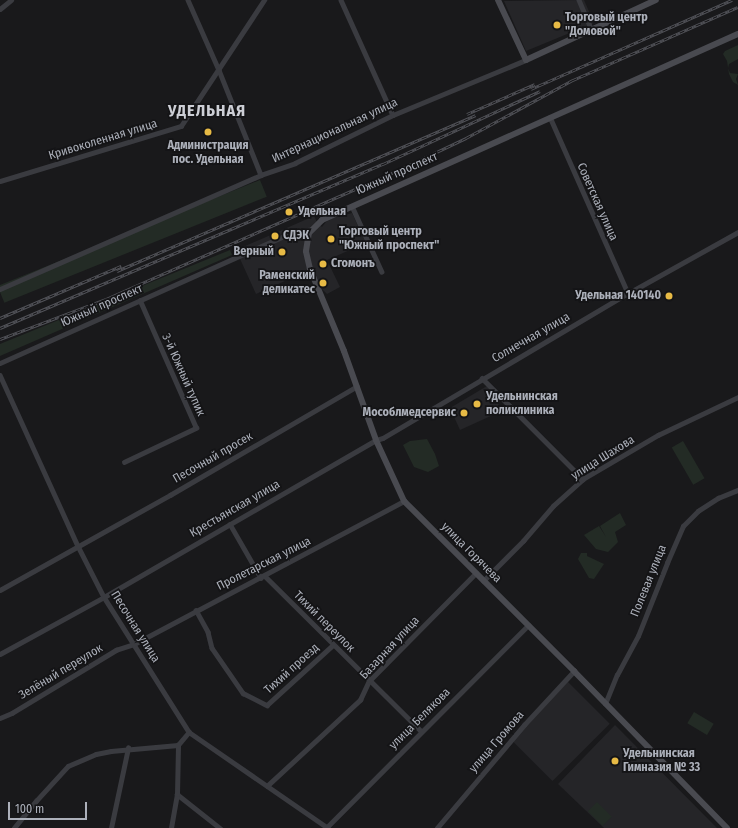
<!DOCTYPE html>
<meta charset="utf-8">
<style>
body{margin:0}
#map{position:relative;width:738px;height:828px;overflow:hidden;background:#19191b;font-family:"Fira Sans Condensed",sans-serif}
div>[style]{position:absolute}
.built>*{inset:0;background:#252528;transform-origin:0 0}
.green>*{inset:0;background:#232b25;transform-origin:0 0}
.minor>*{height:4.5px;margin:-2.25px;padding:0 2.25px;transform-origin:2.25px;border-radius:2.25px;background:#3a3b40}
.secondary>*{height:6px;margin:-3px;padding:0 3px;transform-origin:3px;border-radius:3px;background:#494a50}
.rail>*{height:3px;margin-top:-1.5px;transform-origin:0;background:repeating-linear-gradient(90deg,#141416 0 4.5px,#525359 0 9px);box-sizing:border-box;border-block:1px solid #525359}
.dots>*{width:11px;height:11px;translate:-50% -50%;box-sizing:border-box;border:2px solid #141416;border-radius:50%}
span{translate:-50% -50%;white-space:nowrap;text-align:center;line-height:1.15;-webkit-text-stroke:3.5px #141416;paint-order:stroke}
.poi-label{font-size:12px;color:#acb0ba;font-weight:700}
.left{translate:0 -50%;text-align:left}
.right{translate:-100% -50%;text-align:right}
.street-label{font-size:12px;color:#acb0ba}
.district-label{font-size:16px;color:#cdcfd6;font-weight:700;letter-spacing:1px}
.scale{position:absolute;left:8px;top:802px;width:79px;height:18px;box-sizing:border-box;border:2px solid #acb0ba;border-top:0;padding-left:5px;font-size:12px;line-height:14px;white-space:nowrap;color:#acb0ba;-webkit-text-stroke:3px #141416;paint-order:stroke}
</style>
<div id="map">
<div class="built">
<div style="clip-path:polygon(584px 0,594px 23px,526px 51px,504px 1px)"></div>
<div style="clip-path:polygon(352px 213px,366px 243px,327px 260px,340px 287px,327px 294px,305px 272px,256px 294px,236px 250px,314px 216px,317px 222px,322px 227px,326px 222px,333px 218px)"></div>
<div style="clip-path:polygon(487px 386px,501px 400px,493px 415px,460px 430px,450px 408px)"></div>
<div style="left:568px;top:682px;width:59px;height:81px;rotate:45deg"></div>
<div style="clip-path:polygon(615px 725px,717px 828px,604px 828px,558px 784px)"></div>
</div>
<div class="green">
<div style="clip-path:polygon(738px 45px,738px 59px,729px 64px,728px 68px,730px 73px,738px 74px,736px 79px,738px 85px,733px 82px,729px 74px,727px 61px,723px 54px,725px 51px)"></div>
<div style="left:260px;top:180px;width:18px;height:283px;rotate:68deg"></div>
<div style="clip-path:polygon(230px 250px,232px 255px,0 356px,0 344px)"></div>
<div style="clip-path:polygon(427px 439px,435px 454px,439px 466px,428px 472px,414px 467px,403px 445px,410px 441px)"></div>
<div style="left:683px;top:441px;width:43px;height:13px;rotate:60deg"></div>
<div style="clip-path:polygon(620px 513px,626px 525px,615px 532px,618px 542px,608px 552px,596px 549px,584px 535px,599px 526px,606px 537px,600px 526px)"></div>
<div style="clip-path:polygon(581px 553px,587px 553px,587px 556px,604px 564px,594px 579px,589px 578px,578px 559px)"></div>
<div style="left:694px;top:712px;width:23px;height:13px;rotate:31deg"></div>
<div style="left:597px;top:802px;width:21px;height:13px;rotate:45deg"></div>
</div>
<div class="minor">
<div style="left:188px;top:0;width:77px;rotate:66.1deg"></div>
<div style="left:219px;top:70px;width:113px;rotate:68.2deg"></div>
<div style="left:341px;top:0;width:126px;rotate:65.7deg"></div>
<div style="left:579px;top:0;width:33px;rotate:67deg"></div>
<div style="left:0;top:9px;width:14px;rotate:-39deg"></div>
<div style="left:550px;top:117px;width:193px;rotate:66.1deg"></div>
<div style="left:0;top:181px;width:189px;rotate:-16.9deg"></div>
<div style="left:181px;top:126px;width:151px;rotate:-56.6deg"></div>
<div style="left:352px;top:206px;width:72px;rotate:65.6deg"></div>
<div style="left:0;top:289px;width:285px;rotate:-23.6deg"></div>
<div style="left:261px;top:175px;width:36px;rotate:-19deg"></div>
<div style="left:295px;top:163px;width:109px;rotate:-26.1deg"></div>
<div style="left:393px;top:115px;width:144px;rotate:-22.5deg"></div>
<div style="left:0;top:363px;width:318px;rotate:-24.1deg"></div>
<div style="left:290px;top:233px;width:22px;rotate:-10deg"></div>
<div style="left:0;top:375px;width:188px;rotate:65.5deg"></div>
<div style="left:78px;top:546px;width:57px;rotate:63deg"></div>
<div style="left:104px;top:597px;width:160px;rotate:57.8deg"></div>
<div style="left:189px;top:732px;width:169px;rotate:34.6deg"></div>
<div style="left:482px;top:378px;width:143px;rotate:45deg"></div>
<div style="left:124px;top:462px;width:80px;rotate:-25.3deg"></div>
<div style="left:196px;top:428px;width:139px;rotate:-113.8deg"></div>
<div style="left:230px;top:524px;width:62px;rotate:60.1deg"></div>
<div style="left:265px;top:576px;width:220px;rotate:44.8deg"></div>
<div style="left:483px;top:581px;width:57px;rotate:-45deg"></div>
<div style="left:523px;top:541px;width:46px;rotate:-49.4deg"></div>
<div style="left:553px;top:506px;width:40px;rotate:-42deg"></div>
<div style="left:583px;top:479px;width:87px;rotate:-30.4deg"></div>
<div style="left:658px;top:435px;width:89px;rotate:-25.4deg"></div>
<div style="left:0;top:590px;width:195px;rotate:-29.2deg"></div>
<div style="left:170px;top:495px;width:216px;rotate:-30.2deg"></div>
<div style="left:196px;top:610px;width:25px;rotate:61deg"></div>
<div style="left:208px;top:632px;width:16px;rotate:76deg"></div>
<div style="left:212px;top:648px;width:55px;rotate:55.4deg"></div>
<div style="left:243px;top:693px;width:27px;rotate:27deg"></div>
<div style="left:267px;top:705px;width:89px;rotate:-42.3deg"></div>
<div style="left:0;top:654px;width:119px;rotate:-28.7deg"></div>
<div style="left:104px;top:597px;width:314px;rotate:-30deg"></div>
<div style="left:376px;top:440px;width:7px;rotate:-16deg"></div>
<div style="left:383px;top:438px;width:281px;rotate:-30.6deg"></div>
<div style="left:625px;top:295px;width:129px;rotate:-29.1deg"></div>
<div style="left:605px;top:704px;width:31px;rotate:-68deg"></div>
<div style="left:617px;top:675px;width:44px;rotate:-61.7deg"></div>
<div style="left:638px;top:636px;width:79px;rotate:-68.3deg"></div>
<div style="left:667px;top:563px;width:40px;rotate:-66.6deg"></div>
<div style="left:683px;top:526px;width:21px;rotate:-45deg"></div>
<div style="left:698px;top:511px;width:24px;rotate:-33deg"></div>
<div style="left:718px;top:498px;width:22px;rotate:-22deg"></div>
<div style="left:0;top:718px;width:13px;rotate:-23deg"></div>
<div style="left:12px;top:713px;width:122px;rotate:-31.2deg"></div>
<div style="left:116px;top:650px;width:19px;rotate:-18deg"></div>
<div style="left:134px;top:644px;width:306px;rotate:-27.9deg"></div>
<div style="left:267px;top:786px;width:127px;rotate:-42.8deg"></div>
<div style="left:360px;top:700px;width:21px;rotate:-65deg"></div>
<div style="left:369px;top:681px;width:152px;rotate:-45.3deg"></div>
<div style="left:177px;top:794px;width:55px;rotate:38.3deg"></div>
<div style="left:327px;top:827px;width:285px;rotate:-45.1deg"></div>
<div style="left:14px;top:828px;width:35px;rotate:-51deg"></div>
<div style="left:36px;top:801px;width:47px;rotate:-47.6deg"></div>
<div style="left:68px;top:766px;width:30px;rotate:-23deg"></div>
<div style="left:96px;top:754px;width:15px;rotate:-11deg"></div>
<div style="left:111px;top:751px;width:67px;rotate:-5.1deg"></div>
<div style="left:178px;top:745px;width:17px;rotate:-50deg"></div>
<div style="left:111px;top:828px;width:82px;rotate:-78deg"></div>
<div style="left:171px;top:828px;width:35px;rotate:-80deg"></div>
<div style="left:177px;top:794px;width:49px;rotate:-88.8deg"></div>
<div style="left:437px;top:828px;width:135px;rotate:-49.8deg"></div>
<div style="left:524px;top:725px;width:74px;rotate:-47.2deg"></div>
</div>
<div class="secondary">
<div style="left:498px;top:0;width:66px;rotate:65deg"></div>
<div style="left:526px;top:60px;width:143px;rotate:-24.8deg"></div>
<div style="left:727px;top:828px;width:219px;rotate:-134.3deg"></div>
<div style="left:574px;top:671px;width:240px;rotate:-135deg"></div>
<div style="left:404px;top:501px;width:67px;rotate:-114.7deg"></div>
<div style="left:376px;top:440px;width:95px;rotate:-109.8deg"></div>
<div style="left:344px;top:351px;width:89px;rotate:-112.5deg"></div>
<div style="left:310px;top:269px;width:18px;rotate:-103deg"></div>
<div style="left:306px;top:251px;width:18px;rotate:-81deg"></div>
<div style="left:309px;top:233px;width:18px;rotate:-45deg"></div>
<div style="left:322px;top:220px;width:456px;rotate:-24.1deg"></div>
</div>
<div class="rail">
<div style="left:531px;top:89px;width:220px;rotate:-23.9deg"></div>
<div style="left:467px;top:114px;width:74px;rotate:-23.8deg"></div>
<div style="left:117px;top:271px;width:391px;rotate:-23.5deg"></div>
<div style="left:0;top:318px;width:132px;rotate:-23.3deg"></div>
<div style="left:0;top:328px;width:417px;rotate:-23.2deg"></div>
<div style="left:383px;top:164px;width:173px;rotate:-24.9deg"></div>
<div style="left:0;top:339px;width:113px;rotate:-20.7deg"></div>
<div style="left:106px;top:299px;width:327px;rotate:-23.8deg"></div>
<div style="left:405px;top:167px;width:68px;rotate:-25.4deg"></div>
<div style="left:466px;top:138px;width:122px;rotate:-28.5deg"></div>
<div style="left:573px;top:80px;width:180px;rotate:-23.9deg"></div>
</div>
<div class="dots">
<div style="left:557px;top:25px;background:#e7ba45"></div>
<div style="left:208px;top:132px;background:#e7ba45"></div>
<div style="left:289px;top:212px;background:#e7ba45"></div>
<div style="left:275px;top:236px;background:#e7ba45"></div>
<div style="left:331px;top:239px;background:#e7ba45"></div>
<div style="left:282px;top:252px;background:#e7ba45"></div>
<div style="left:323px;top:264px;background:#e7ba45"></div>
<div style="left:323px;top:283px;background:#e7ba45"></div>
<div style="left:669px;top:296px;background:#e7ba45"></div>
<div style="left:477px;top:404px;background:#e7ba45"></div>
<div style="left:464px;top:413px;background:#e7ba45"></div>
<div style="left:615px;top:761px;background:#e7ba45"></div>
</div>
<div class="poi-label">
<span class="left" style="left:565px;top:25px">Торговый центр<br>"Домовой"</span>
<span style="left:208px;top:153px">Администрация<br>пос. Удельная</span>
<span class="left" style="left:298px;top:212px">Удельная</span>
<span class="left" style="left:339px;top:239px">Торговый центр<br>"Южный проспект"</span>
<span class="left" style="left:283px;top:236px">СДЭК</span>
<span class="right" style="left:274px;top:252px">Верный</span>
<span class="left" style="left:331px;top:264px">Сгомонъ</span>
<span class="right" style="left:315px;top:283px">Раменский<br>деликатес</span>
<span class="right" style="left:661px;top:296px">Удельная 140140</span>
<span class="left" style="left:486px;top:404px">Удельнинская<br>поликлиника</span>
<span class="right" style="left:456px;top:413px">Мособлмедсервис</span>
<span class="left" style="left:623px;top:761px">Удельнинская<br>Гимназия № 33</span>
</div>
<div class="street-label">
<span style="left:335px;top:131px;rotate:-25deg">Интернациональная улица</span>
<span style="left:103px;top:140px;rotate:-17deg">Кривоколенная улица</span>
<span style="left:397px;top:174px;rotate:-24deg">Южный проспект</span>
<span style="left:597px;top:202px;rotate:66deg">Советская улица</span>
<span style="left:102px;top:306px;rotate:-24deg">Южный проспект</span>
<span style="left:531px;top:338px;rotate:-30deg">Солнечная улица</span>
<span style="left:183px;top:375px;rotate:66deg">3-й Южный тупик</span>
<span style="left:213px;top:458px;rotate:-30deg">Песочный просек</span>
<span style="left:603px;top:458px;rotate:-32deg">улица Шахова</span>
<span style="left:235px;top:509px;rotate:-30deg">Крестьянская улица</span>
<span style="left:471px;top:553px;rotate:45deg">улица Горячева</span>
<span style="left:264px;top:564px;rotate:-27deg">Пролетарская улица</span>
<span style="left:649px;top:581px;rotate:-68deg">Полевая улица</span>
<span style="left:324px;top:622px;rotate:45deg">Тихий переулок</span>
<span style="left:135px;top:627px;rotate:58deg">Песочная улица</span>
<span style="left:390px;top:648px;rotate:-47deg">Базарная улица</span>
<span style="left:292px;top:669px;rotate:-42deg">Тихий проезд</span>
<span style="left:61px;top:672px;rotate:-31deg">Зелёный переулок</span>
<span style="left:420px;top:719px;rotate:-45deg">улица Белякова</span>
<span style="left:497px;top:742px;rotate:-49deg">улица Громова</span>
</div>
<div class="district-label">
<span style="left:207px;top:111px">УДЕЛЬНАЯ</span>
</div>
<div class="scale">100 m</div>
</div>
